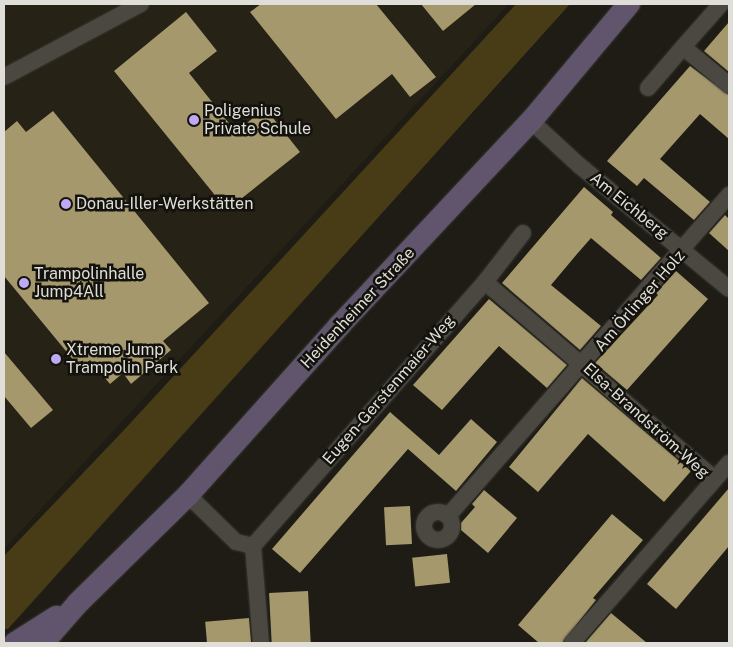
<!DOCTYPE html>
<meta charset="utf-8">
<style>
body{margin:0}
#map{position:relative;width:733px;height:647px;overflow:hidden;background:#1e1c15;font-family:"Public Sans",sans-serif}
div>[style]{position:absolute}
.built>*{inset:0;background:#262215}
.green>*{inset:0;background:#473c15}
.building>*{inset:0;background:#a5986d;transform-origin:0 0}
.roads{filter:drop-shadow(0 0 1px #373632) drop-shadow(0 0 1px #373632)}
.street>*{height:16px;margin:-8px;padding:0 8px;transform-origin:8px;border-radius:8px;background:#4a4841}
.street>.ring{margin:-8px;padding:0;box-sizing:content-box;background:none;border:16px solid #4a4841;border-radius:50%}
.secondary>*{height:22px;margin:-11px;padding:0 11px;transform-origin:11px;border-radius:11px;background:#60556c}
.dots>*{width:14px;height:14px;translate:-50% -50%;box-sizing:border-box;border:2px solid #14120c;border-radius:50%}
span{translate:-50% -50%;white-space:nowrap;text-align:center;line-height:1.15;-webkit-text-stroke:5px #14120c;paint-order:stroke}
.poi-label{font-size:16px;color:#dfded9}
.left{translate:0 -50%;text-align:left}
.street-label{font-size:16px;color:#dfded9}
.frame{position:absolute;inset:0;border:5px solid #dfded9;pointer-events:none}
</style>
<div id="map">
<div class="built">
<div style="clip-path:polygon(4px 4px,509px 4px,4px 549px)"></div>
</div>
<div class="green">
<div style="clip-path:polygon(516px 4px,570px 4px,8px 629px,4px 629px,4px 556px,124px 430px)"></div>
</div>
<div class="building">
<div style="clip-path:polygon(261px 4px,376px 4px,436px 77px,410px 97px,392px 74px,336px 119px,250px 12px)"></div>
<div style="clip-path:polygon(421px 4px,476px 4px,443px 31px)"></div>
<div style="clip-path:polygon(186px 12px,217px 51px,189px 73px,236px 132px,265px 108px,300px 152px,227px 210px,114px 71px)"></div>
<div style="clip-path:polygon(729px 22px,729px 72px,704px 51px)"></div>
<div style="clip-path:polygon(690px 66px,729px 95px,729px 139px,700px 114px,660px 159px,710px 202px,694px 220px,644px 178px,637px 186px,607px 161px)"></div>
<div style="clip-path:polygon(53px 111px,209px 303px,163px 341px,171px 350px,131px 384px,123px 373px,110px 384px,90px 360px,80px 368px,4px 276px,4px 132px,17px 121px,26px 132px)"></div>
<div style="clip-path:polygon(584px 187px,613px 212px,611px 215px,661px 258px,641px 280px,591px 238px,577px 254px,551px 285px,601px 326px,580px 350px,502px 283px)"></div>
<div style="clip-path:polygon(725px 215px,729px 219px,729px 251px,709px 233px)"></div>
<div style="clip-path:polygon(676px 271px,708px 299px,627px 390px,595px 363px,658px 295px,656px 293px)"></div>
<div style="clip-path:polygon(489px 299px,567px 365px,547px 388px,499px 346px,442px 410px,413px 385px)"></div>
<div style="clip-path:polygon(4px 352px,53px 410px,31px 428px,4px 396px)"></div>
<div style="clip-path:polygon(582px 378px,691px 471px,664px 502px,588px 434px,538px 492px,509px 467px)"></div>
<div style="clip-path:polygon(390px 412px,439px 455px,471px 419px,497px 442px,456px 491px,408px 449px,300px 573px,272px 549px)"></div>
<div style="clip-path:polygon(729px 488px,729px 546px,676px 609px,647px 584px)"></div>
<div style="clip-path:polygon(484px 490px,517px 518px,488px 553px,461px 530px,461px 523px,475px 507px,472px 504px)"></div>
<div style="left:410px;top:506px;width:38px;height:26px;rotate:87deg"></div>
<div style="clip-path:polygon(612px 514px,643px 540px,593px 598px,596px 600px,562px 643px,539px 643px,518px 625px)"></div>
<div style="left:447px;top:554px;width:29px;height:35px;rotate:84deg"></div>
<div style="left:308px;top:591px;width:52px;height:39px;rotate:87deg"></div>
<div style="clip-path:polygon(611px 613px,647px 643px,585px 643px)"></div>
<div style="left:249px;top:618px;width:25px;height:44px;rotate:85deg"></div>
</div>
<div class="roads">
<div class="street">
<div style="left:721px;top:4px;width:57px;rotate:131.5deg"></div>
<div style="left:683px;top:47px;width:60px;rotate:39.6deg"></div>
<div style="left:4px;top:77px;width:155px;rotate:-28.1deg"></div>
<div style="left:648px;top:88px;width:54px;rotate:-49.5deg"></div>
<div style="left:531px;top:121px;width:67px;rotate:42.6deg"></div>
<div style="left:580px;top:166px;width:193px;rotate:39.5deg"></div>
<div style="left:485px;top:282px;width:301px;rotate:40.6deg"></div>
<div style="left:188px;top:495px;width:67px;rotate:44.4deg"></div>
<div style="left:236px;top:542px;width:17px;rotate:13deg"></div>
<div class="ring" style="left:424px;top:512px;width:12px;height:12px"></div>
<div style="left:448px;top:516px;width:427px;rotate:-48.8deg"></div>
<div style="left:261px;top:643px;width:97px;rotate:-94.7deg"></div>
<div style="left:253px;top:546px;width:351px;rotate:-48.7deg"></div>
<div style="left:485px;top:282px;width:62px;rotate:-52.2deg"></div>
<div style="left:572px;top:643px;width:239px;rotate:-48.9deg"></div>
</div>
<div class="secondary">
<div style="left:15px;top:643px;width:49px;rotate:-32.4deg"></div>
<div style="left:43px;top:643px;width:53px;rotate:-48.8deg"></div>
<div style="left:78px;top:603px;width:154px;rotate:-44.5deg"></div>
<div style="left:188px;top:495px;width:227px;rotate:-48.2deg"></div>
<div style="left:339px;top:326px;width:281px;rotate:-46.9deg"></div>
<div style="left:531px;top:121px;width:153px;rotate:-50.1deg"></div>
</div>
</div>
<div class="dots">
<div style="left:194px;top:120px;background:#bfa8f4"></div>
<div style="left:66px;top:204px;background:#bfa8f4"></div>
<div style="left:24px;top:283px;background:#bfa8f4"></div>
<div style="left:56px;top:359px;background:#bfa8f4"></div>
</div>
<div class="poi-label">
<span class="left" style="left:204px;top:120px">Poligenius<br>Private Schule</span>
<span class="left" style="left:76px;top:204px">Donau-Iller-Werkstätten</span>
<span class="left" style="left:34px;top:283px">Trampolinhalle<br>Jump4All</span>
<span class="left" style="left:66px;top:359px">Xtreme Jump<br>Trampolin Park</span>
</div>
<div class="street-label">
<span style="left:629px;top:206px;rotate:39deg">Am Eichberg</span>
<span style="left:640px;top:301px;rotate:-49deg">Am Örlinger Holz</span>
<span style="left:358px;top:308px;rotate:-47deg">Heidenheimer Straße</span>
<span style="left:389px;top:390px;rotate:-49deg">Eugen-Gerstenmaier-Weg</span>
<span style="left:646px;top:421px;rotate:42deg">Elsa-Brandström-Weg</span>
</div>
<div class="frame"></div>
</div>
